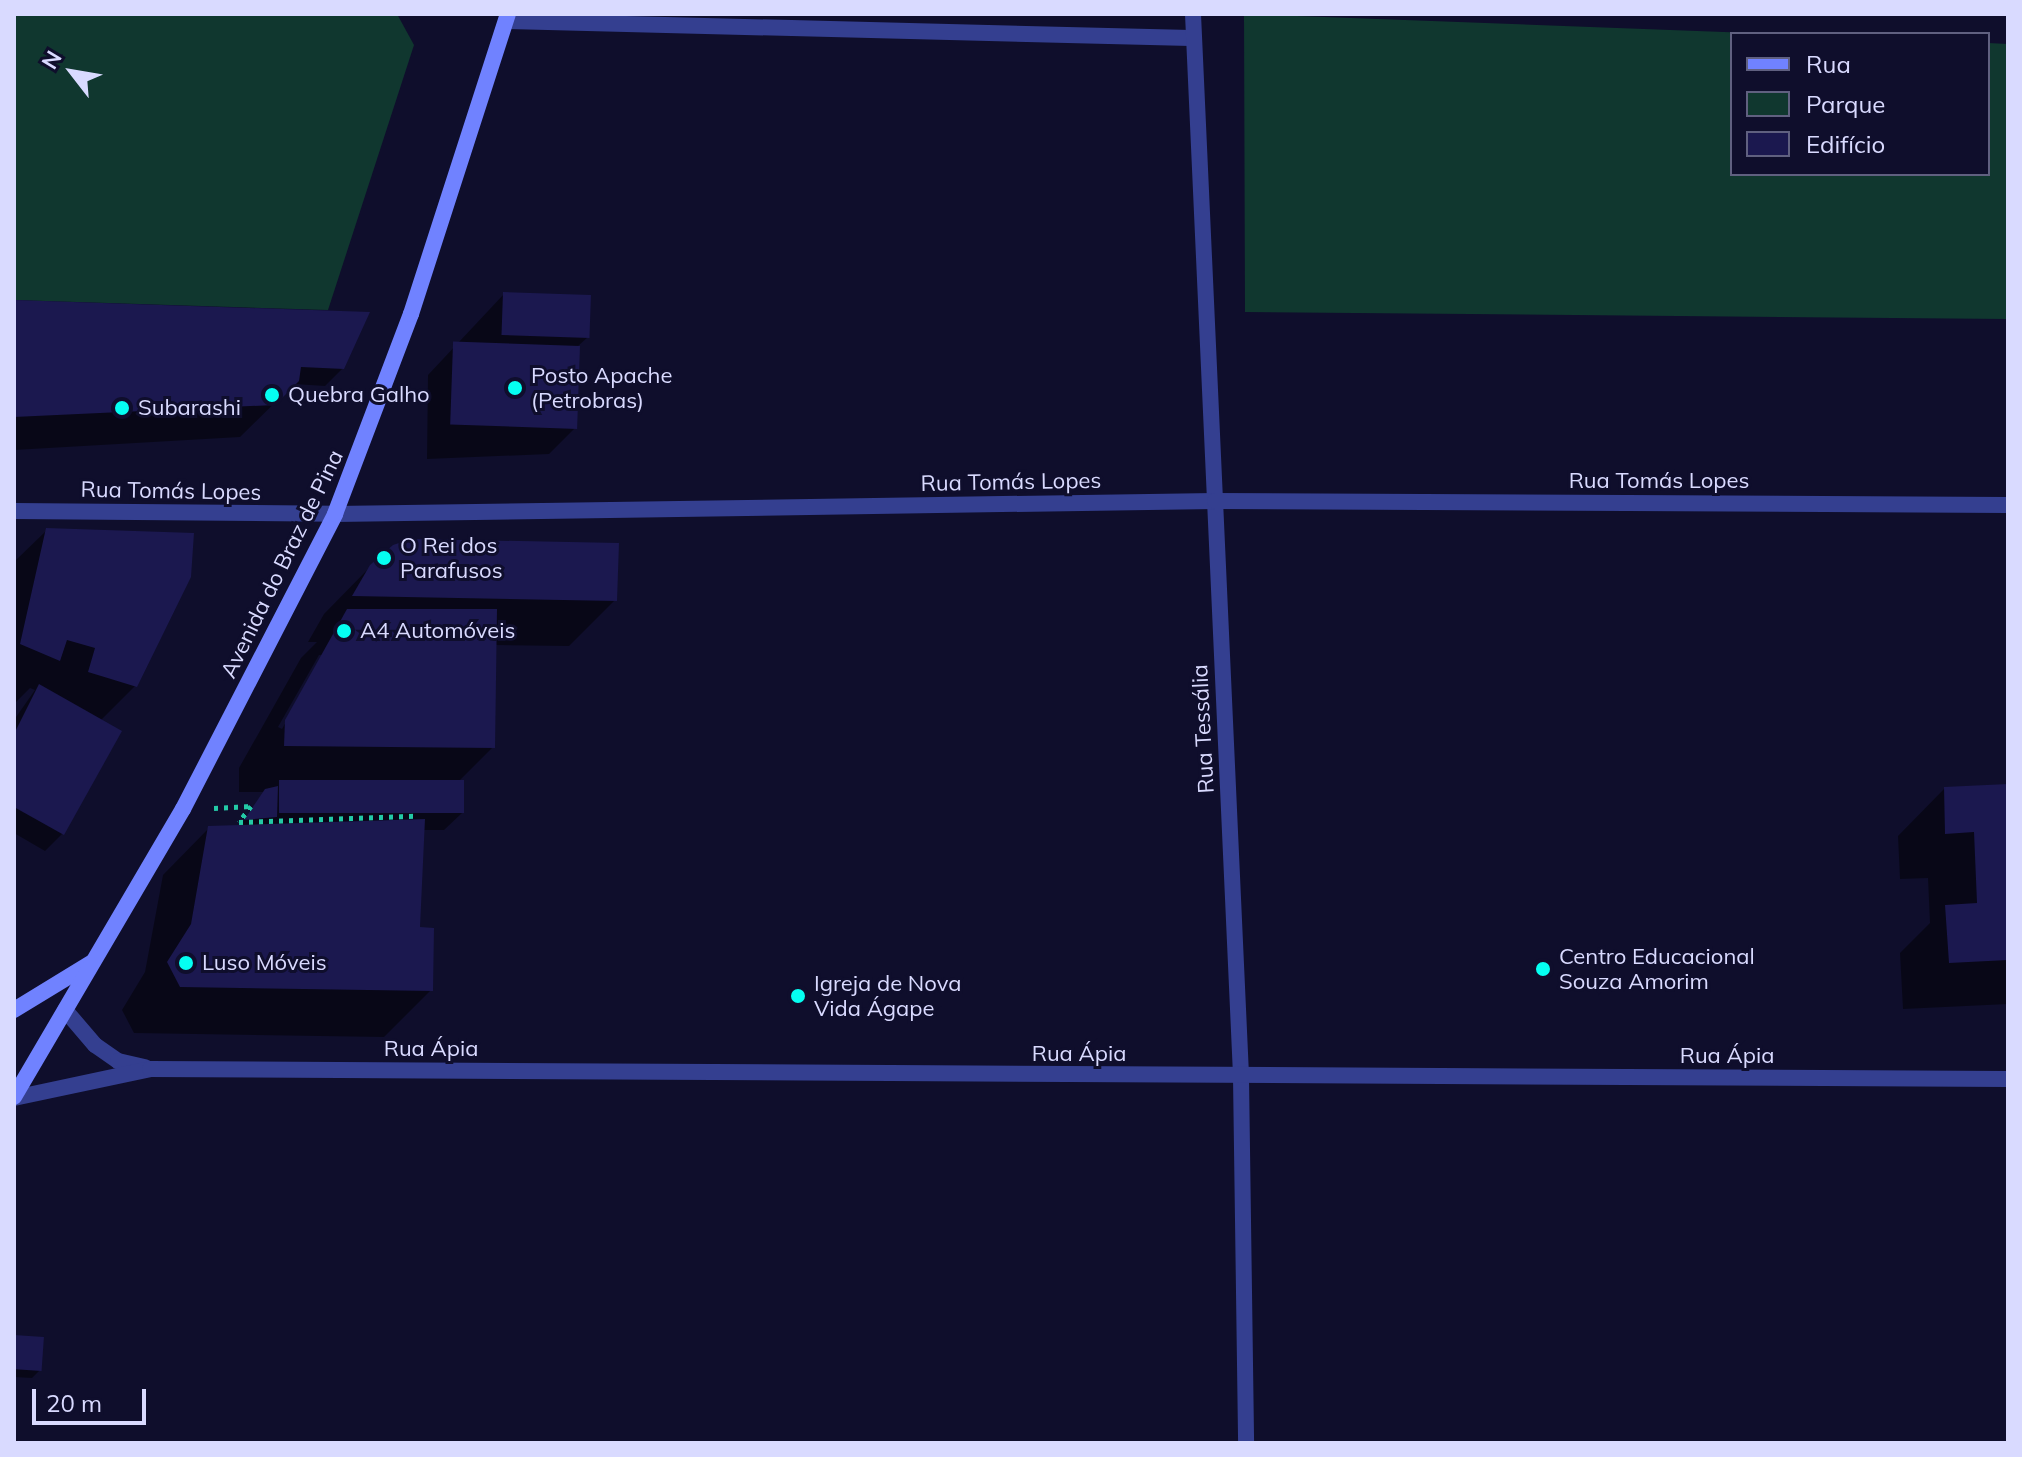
<!DOCTYPE html>
<meta charset="utf-8">
<style>
body{margin:0}
#map{position:relative;width:2022px;height:1457px;overflow:hidden;background:#0f0e2c;font-family:Mulish,sans-serif}
div>[style]{position:absolute}
.green>*{inset:0;background:#10372f}
.shadow>*{inset:0;background:#0007}
.building>*{inset:0;background:#1b184f;transform-origin:0 0}
.path>*{height:5px;margin-top:-2.5px;transform-origin:0;background:repeating-linear-gradient(90deg,#23c9a6 0 4px,transparent 0 10px)}
.lane>*{height:16px;margin:-8px;padding:0 8px;transform-origin:8px;border-radius:8px;background:#343f90}
.street>*{height:16px;margin:-8px;padding:0 8px;transform-origin:8px;border-radius:8px;background:#343f90}
.secondary>*{height:16px;margin:-8px;padding:0 8px;transform-origin:8px;border-radius:8px;background:#7082ff}
.dots>*{width:22px;height:22px;translate:-50% -50%;box-sizing:border-box;border:4px solid #0f0e2c;border-radius:50%}
span{translate:-50% -50%;white-space:nowrap;text-align:center;line-height:1.15;-webkit-text-stroke:6px #0f0e2c;paint-order:stroke}
.poi-label{font-size:22px;color:#d9daff}
.left{translate:0 -50%;text-align:left}
.street-label{font-size:22px;color:#d9daff}
.frame{position:absolute;inset:0;border:16px solid #d9daff;pointer-events:none}
.legend{position:absolute;left:1730px;top:32px;width:260px;height:144px;box-sizing:border-box;background:#0f0e2c;border:2px solid #606080;margin:0;padding:10px 14px;list-style:none;font-size:24px;color:#d9daff}
.legend li{display:flex;align-items:center;gap:16px;height:40px}
.legend b{width:40px;border:2px solid #606080}
.north{position:absolute;left:32px;top:32px;width:80px;height:80px;-webkit-text-stroke:6px #0f0e2c;paint-order:stroke;rotate:301deg;font-size:22px;font-weight:700;line-height:32px;text-align:center;color:#d9daff}
.north::after{content:'';display:block;margin:auto;width:28px;height:36px;background:#d9daff;clip-path:polygon(50% 0,100% 100%,50% 72%,0 100%)}
.scale{position:absolute;left:32px;top:1389px;width:114px;height:36px;box-sizing:border-box;border:4px solid #d9daff;border-top:0;padding-left:10px;font-size:24px;line-height:28px;white-space:nowrap;color:#d9daff;-webkit-text-stroke:6px #0f0e2c;paint-order:stroke}
</style>
<div id="map">
<div class="green">
<div style="clip-path:polygon(14px 14px,397px 14px,414px 45px,328px 310px,14px 300px)"></div>
<div style="clip-path:polygon(1244px 14px,1777px 34px,1732px 34px,1732px 174px,1988px 174px,1988px 43px,2008px 44px,2008px 319px,1245px 312px)"></div>
</div>
<div class="shadow">
<div style="clip-path:polygon(504px 294px,588px 337px,578px 346px,575px 428px,549px 454px,427px 459px,428px 375px)"></div>
<div style="clip-path:polygon(14px 302px,343px 368px,325px 386px,294px 384px,240px 437px,14px 450px)"></div>
<div style="clip-path:polygon(47px 530px,135px 686px,100px 721px,62px 834px,45px 851px,14px 833px,14px 720px,35px 690px,30px 688px,14px 704px,14px 562px)"></div>
<div style="clip-path:polygon(evenodd,371px 566px,615px 600px,569px 646px,495px 645px,493px 747px,458px 782px,462px 813px,444px 830px,422px 830px,418px 929px,431px 990px,384px 1037px,134px 1033px,122px 1010px,145px 972px,163px 875px,209px 828px,239px 827px,264px 792px,239px 792px,239px 768px,301px 658px,317px 642px,308px 642px,324px 614px,371px 566px,319px 655px,324px 655px,282px 729px,278px 727px,319px 655px)"></div>
<div style="clip-path:polygon(2008px 786px,2008px 1004px,1903px 1009px,1900px 953px,1930px 923px,1928px 878px,1900px 879px,1898px 836px,1944px 789px)"></div>
<div style="clip-path:polygon(14px 1337px,40px 1370px,32px 1378px,14px 1377px)"></div>
</div>
<div class="building">
<div style="left:503px;top:292px;width:88px;height:43px;rotate:2deg"></div>
<div style="clip-path:polygon(14px 300px,102px 303px,370px 312px,344px 369px,301px 367px,299px 381px,275px 405px,14px 417px)"></div>
<div style="left:580px;top:346px;width:83px;height:127px;rotate:92deg"></div>
<div style="clip-path:polygon(46px 528px,194px 533px,191px 577px,137px 687px,88px 672px,95px 648px,67px 640px,60px 661px,20px 644px)"></div>
<div style="clip-path:polygon(411px 539px,619px 543px,617px 601px,352px 596px,370px 565px,393px 545px)"></div>
<div style="clip-path:polygon(347px 609px,497px 609px,495px 748px,284px 746px,285px 720px)"></div>
<div style="clip-path:polygon(39px 684px,122px 731px,64px 835px,14px 807px,14px 734px)"></div>
<div style="left:464px;top:780px;width:33px;height:185px;rotate:90deg"></div>
<div style="clip-path:polygon(2008px 784px,2008px 960px,1949px 963px,1945px 905px,1977px 903px,1974px 832px,1945px 834px,1944px 787px)"></div>
<div style="clip-path:polygon(278px 786px,277px 817px,244px 820px,265px 789px)"></div>
<div style="clip-path:polygon(425px 819px,420px 927px,434px 928px,433px 991px,180px 987px,167px 962px,191px 924px,208px 826px)"></div>
<div style="left:14px;top:1335px;width:30px;height:34px;rotate:4deg"></div>
</div>
<div class="path">
<div style="left:214px;top:808px;width:37px;rotate:-3deg"></div>
<div style="left:251px;top:806px;width:20px;rotate:127deg"></div>
<div style="left:239px;top:822px;width:176px;rotate:-2deg"></div>
</div>
<div class="lane">
<div style="left:506px;top:21px;width:685px;rotate:1.42deg"></div>
</div>
<div class="street">
<div style="left:1193px;top:14px;width:1064px;rotate:87.41deg"></div>
<div style="left:1241px;top:1077px;width:366px;rotate:89.2deg"></div>
<div style="left:14px;top:511px;width:321px;rotate:0.5deg"></div>
<div style="left:335px;top:514px;width:880px;rotate:-0.85deg"></div>
<div style="left:1215px;top:501px;width:793px;rotate:0.29deg"></div>
<div style="left:65px;top:1010px;width:46px;rotate:49.4deg"></div>
<div style="left:95px;top:1045px;width:28px;rotate:35deg"></div>
<div style="left:118px;top:1061px;width:28px;rotate:13deg"></div>
<div style="left:14px;top:1098px;width:139px;rotate:-12deg"></div>
<div style="left:150px;top:1069px;width:1858px;rotate:0.31deg"></div>
</div>
<div class="secondary">
<div style="left:14px;top:1010px;width:90px;rotate:-31.4deg"></div>
<div style="left:14px;top:1097px;width:334px;rotate:-59.6deg"></div>
<div style="left:183px;top:809px;width:332px;rotate:-62.7deg"></div>
<div style="left:335px;top:514px;width:214px;rotate:-69.2deg"></div>
<div style="left:411px;top:314px;width:315px;rotate:-72.1deg"></div>
</div>
<div class="dots">
<div style="left:515px;top:388px;background:#05fff2"></div>
<div style="left:272px;top:395px;background:#05fff2"></div>
<div style="left:122px;top:408px;background:#05fff2"></div>
<div style="left:384px;top:558px;background:#05fff2"></div>
<div style="left:344px;top:631px;background:#05fff2"></div>
<div style="left:186px;top:963px;background:#05fff2"></div>
<div style="left:1543px;top:969px;background:#05fff2"></div>
<div style="left:798px;top:996px;background:#05fff2"></div>
</div>
<div class="poi-label">
<span class="left" style="left:531px;top:388px">Posto Apache<br>(Petrobras)</span>
<span class="left" style="left:288px;top:395px">Quebra Galho</span>
<span class="left" style="left:138px;top:408px">Subarashi</span>
<span class="left" style="left:400px;top:558px">O Rei dos<br>Parafusos</span>
<span class="left" style="left:360px;top:631px">A4 Automóveis</span>
<span class="left" style="left:1559px;top:969px">Centro Educacional<br>Souza Amorim</span>
<span class="left" style="left:202px;top:963px">Luso Móveis</span>
<span class="left" style="left:814px;top:996px">Igreja de Nova<br>Vida Ágape</span>
</div>
<div class="street-label">
<span style="left:1659px;top:481px">Rua Tomás Lopes</span>
<span style="left:1011px;top:482px;rotate:-1deg">Rua Tomás Lopes</span>
<span style="left:171px;top:491px;rotate:1deg">Rua Tomás Lopes</span>
<span style="left:282px;top:564px;rotate:-64deg">Avenida do Braz de Pina</span>
<span style="left:1203px;top:729px;rotate:-93deg">Rua Tessália</span>
<span style="left:431px;top:1049px">Rua Ápia</span>
<span style="left:1079px;top:1054px">Rua Ápia</span>
<span style="left:1727px;top:1056px">Rua Ápia</span>
</div>
<div class="frame"></div>
<ul class="legend">
<li><b style="height:10px;background:#7082ff"></b>Rua</li>
<li><b style="height:22px;background:#10372f"></b>Parque</li>
<li><b style="height:22px;background:#1b184f"></b>Edifício</li>
</ul>
<div class="north">N</div>
<div class="scale">20 m</div>
</div>
